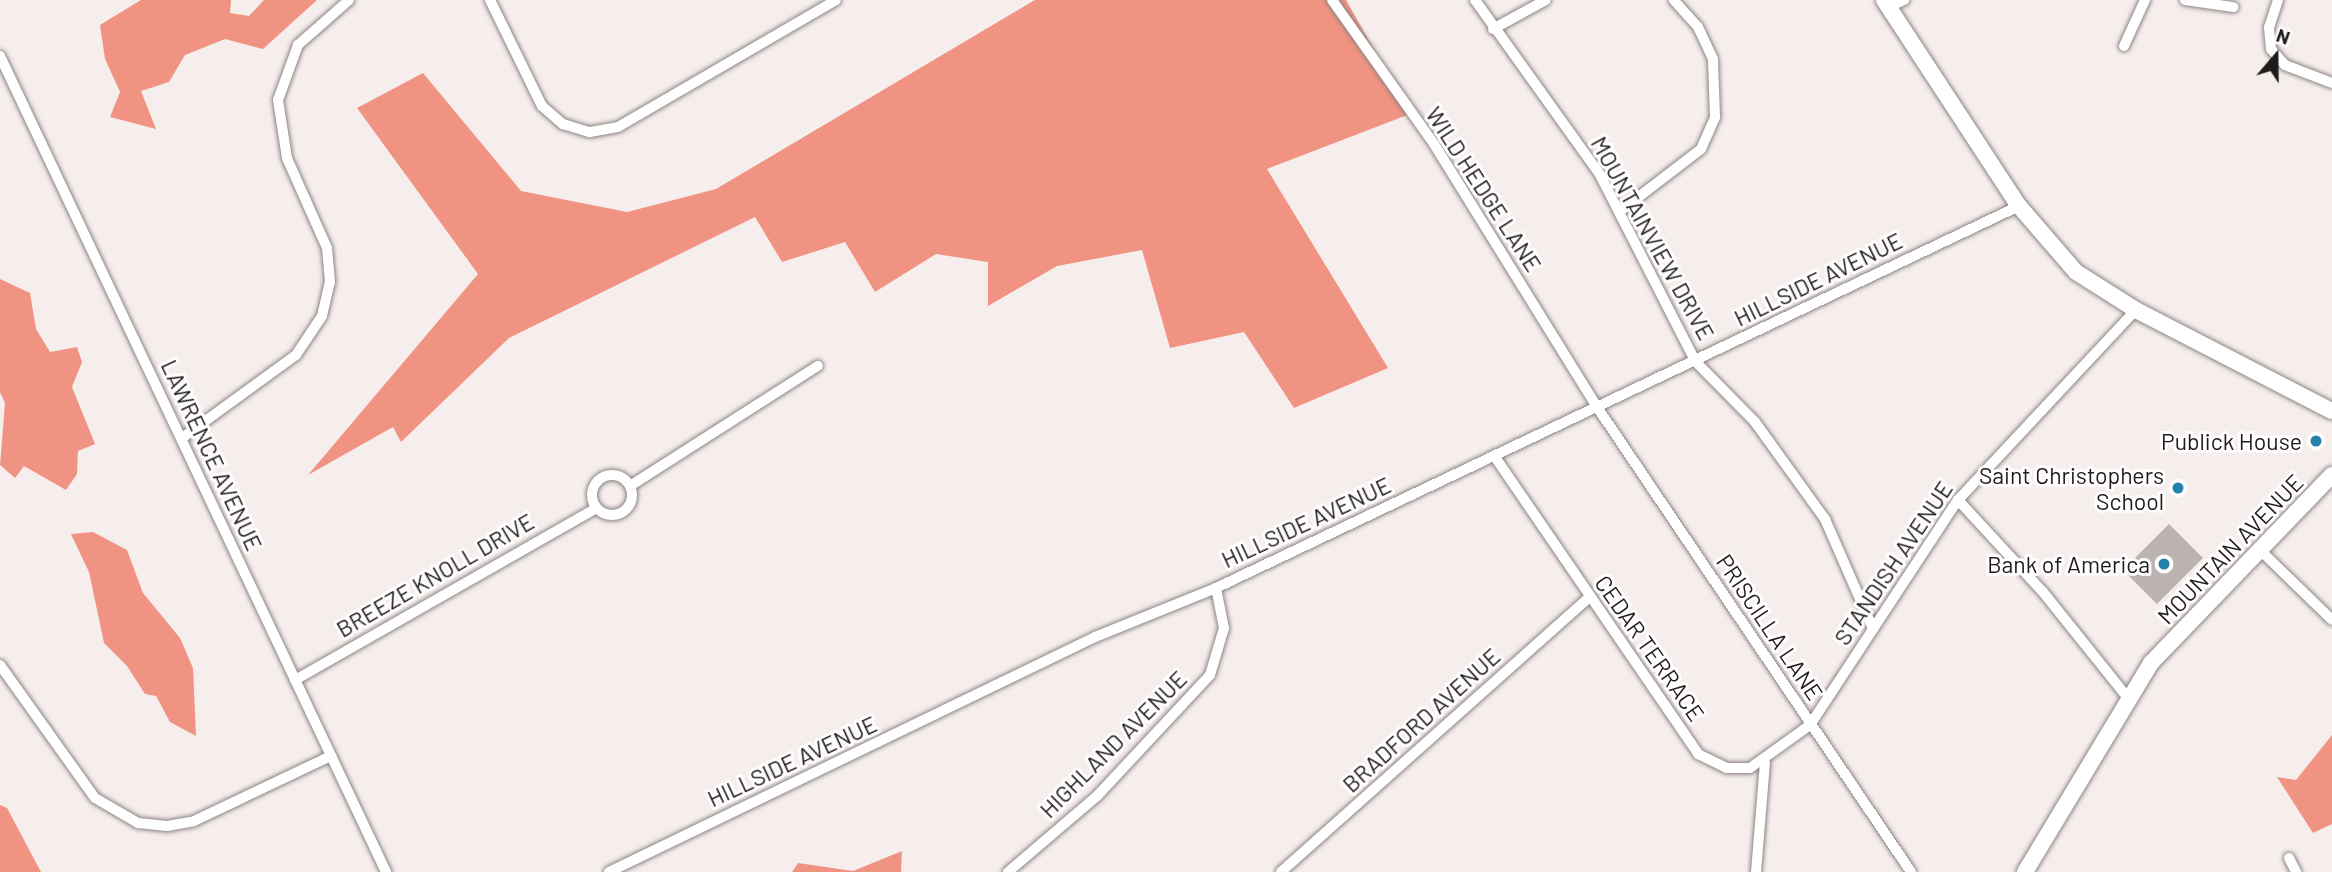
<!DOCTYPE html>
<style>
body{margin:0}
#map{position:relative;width:2332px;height:872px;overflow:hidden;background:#f6eeed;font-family:Barlow,sans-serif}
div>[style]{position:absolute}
.forest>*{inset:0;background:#f19383}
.building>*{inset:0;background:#bab3b2;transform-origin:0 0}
.roads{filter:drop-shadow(0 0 2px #8c8584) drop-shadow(0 0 2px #8c8584)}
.street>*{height:10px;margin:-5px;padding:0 5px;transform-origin:5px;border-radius:5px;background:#fff}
.street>.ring{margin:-5px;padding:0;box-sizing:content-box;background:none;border:10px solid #fff;border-radius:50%}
.secondary>*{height:16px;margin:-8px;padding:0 8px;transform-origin:8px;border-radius:8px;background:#fff}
.dots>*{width:19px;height:19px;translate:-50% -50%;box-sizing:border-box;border:4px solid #fffdfd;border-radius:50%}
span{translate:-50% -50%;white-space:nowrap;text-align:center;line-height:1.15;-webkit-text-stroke:6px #fffdfd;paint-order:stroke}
.street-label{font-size:23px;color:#1e1c1b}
.poi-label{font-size:23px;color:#1e1c1b}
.right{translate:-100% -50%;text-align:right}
.north{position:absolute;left:2241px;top:21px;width:70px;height:70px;-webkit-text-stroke:5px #fffdfd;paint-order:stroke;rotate:20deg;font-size:19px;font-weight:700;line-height:28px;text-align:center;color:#1e1c1b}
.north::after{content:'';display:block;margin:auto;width:24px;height:32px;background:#1e1c1b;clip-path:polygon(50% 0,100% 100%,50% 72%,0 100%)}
</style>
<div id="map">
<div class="forest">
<div style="clip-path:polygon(141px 0,231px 0,230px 13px,249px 16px,264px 0,317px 0,263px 49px,225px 39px,185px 55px,169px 82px,141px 91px,156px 129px,110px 117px,120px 92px,105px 59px,100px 25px)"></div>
<div style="clip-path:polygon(1035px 0,1346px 0,1410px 114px,1267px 169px,1388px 368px,1294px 408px,1244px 332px,1170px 348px,1142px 250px,1057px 266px,988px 306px,988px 262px,936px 254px,875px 292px,845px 242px,782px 262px,755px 217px,509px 338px,401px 442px,393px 427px,308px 475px,478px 274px,357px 108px,423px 73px,521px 191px,627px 212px,716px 189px)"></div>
<div style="clip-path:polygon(0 279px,30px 293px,36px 329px,50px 352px,77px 347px,82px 362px,72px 387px,95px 444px,78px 451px,77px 474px,66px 490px,24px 466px,15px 478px,0 465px,5px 403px,0 392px)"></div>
<div style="clip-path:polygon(93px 532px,127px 550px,143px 593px,180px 638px,193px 668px,196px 736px,170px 722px,156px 696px,145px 694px,127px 666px,104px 643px,89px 572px,71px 534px)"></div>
<div style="clip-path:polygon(2332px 735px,2332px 824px,2313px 833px,2277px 777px,2296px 780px)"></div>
<div style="clip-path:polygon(0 805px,7px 808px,41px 872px,0 872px)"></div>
<div style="clip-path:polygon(902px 851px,901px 872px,792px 872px,798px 863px,853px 871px)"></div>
</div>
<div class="building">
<div style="left:2169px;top:524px;width:48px;height:65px;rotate:45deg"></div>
</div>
<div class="roads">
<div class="street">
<div style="left:490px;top:0;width:118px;rotate:63.9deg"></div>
<div style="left:542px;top:106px;width:28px;rotate:41deg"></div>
<div style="left:563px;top:124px;width:28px;rotate:17deg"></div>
<div style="left:590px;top:132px;width:28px;rotate:-10deg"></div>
<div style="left:618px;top:127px;width:252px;rotate:-30.2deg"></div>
<div style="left:1332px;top:0;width:176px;rotate:54.7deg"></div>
<div style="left:1434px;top:144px;width:306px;rotate:58.2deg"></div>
<div style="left:1595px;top:404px;width:565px;rotate:55.97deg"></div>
<div style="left:1475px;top:0;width:213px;rotate:54.4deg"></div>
<div style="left:1599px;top:173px;width:211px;rotate:62.9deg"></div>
<div style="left:1695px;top:361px;width:86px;rotate:45.5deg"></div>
<div style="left:1755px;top:422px;width:120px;rotate:54.2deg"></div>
<div style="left:1825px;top:519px;width:120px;rotate:66.4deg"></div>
<div style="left:2185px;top:0;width:49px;rotate:8.3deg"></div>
<div style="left:2278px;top:0;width:28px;rotate:108deg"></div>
<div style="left:2269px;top:27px;width:22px;rotate:85deg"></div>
<div style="left:2271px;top:49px;width:21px;rotate:49deg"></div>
<div style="left:2285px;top:65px;width:50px;rotate:21deg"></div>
<div style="left:1889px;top:7px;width:17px;rotate:-25deg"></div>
<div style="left:1493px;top:29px;width:60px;rotate:-28.7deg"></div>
<div style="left:2124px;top:46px;width:51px;rotate:-65.5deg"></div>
<div style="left:0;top:56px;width:903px;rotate:64.68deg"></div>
<div style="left:1619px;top:212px;width:103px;rotate:-37.5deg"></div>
<div style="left:1701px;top:149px;width:35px;rotate:-66deg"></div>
<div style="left:1715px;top:117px;width:58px;rotate:-92deg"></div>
<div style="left:1713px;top:59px;width:35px;rotate:-115deg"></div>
<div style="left:1698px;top:27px;width:36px;rotate:-132deg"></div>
<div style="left:182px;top:438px;width:141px;rotate:-36.1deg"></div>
<div style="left:296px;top:355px;width:47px;rotate:-56.3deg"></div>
<div style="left:322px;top:316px;width:35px;rotate:-77deg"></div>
<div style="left:330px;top:282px;width:34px;rotate:-95deg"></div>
<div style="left:327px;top:248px;width:98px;rotate:-114deg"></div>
<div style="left:287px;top:158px;width:59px;rotate:-98.8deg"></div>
<div style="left:278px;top:100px;width:59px;rotate:-70deg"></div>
<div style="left:298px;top:45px;width:68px;rotate:-41.4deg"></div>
<div style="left:1495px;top:457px;width:360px;rotate:55.6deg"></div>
<div style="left:1698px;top:754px;width:32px;rotate:26deg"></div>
<div style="left:1727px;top:768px;width:23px"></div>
<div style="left:1750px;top:768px;width:74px;rotate:-35.6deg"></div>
<div style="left:1810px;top:725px;width:269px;rotate:-56.7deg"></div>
<div style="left:1958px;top:500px;width:260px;rotate:-46.9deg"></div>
<div class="ring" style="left:592px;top:475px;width:30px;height:30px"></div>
<div style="left:630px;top:486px;width:223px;rotate:-32.6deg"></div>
<div style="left:1958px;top:500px;width:125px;rotate:47.3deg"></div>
<div style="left:2043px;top:592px;width:136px;rotate:51.3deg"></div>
<div style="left:2260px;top:550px;width:100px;rotate:44.2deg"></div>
<div style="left:0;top:665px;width:163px;rotate:54.5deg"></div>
<div style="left:95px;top:798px;width:50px;rotate:30.2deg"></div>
<div style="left:138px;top:823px;width:29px;rotate:6deg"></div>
<div style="left:167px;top:826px;width:27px;rotate:-10deg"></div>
<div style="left:194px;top:821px;width:152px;rotate:-25.4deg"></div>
<div style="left:295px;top:680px;width:347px;rotate:-29.7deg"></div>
<div style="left:2289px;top:858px;width:16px;rotate:63deg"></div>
<div style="left:609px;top:872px;width:540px;rotate:-25.81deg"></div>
<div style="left:1095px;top:637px;width:131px;rotate:-22deg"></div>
<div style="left:1216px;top:588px;width:889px;rotate:-25.44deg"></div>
<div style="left:1008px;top:872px;width:118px;rotate:-40.5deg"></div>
<div style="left:1098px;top:795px;width:164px;rotate:-47deg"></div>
<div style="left:1210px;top:675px;width:49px;rotate:-73.4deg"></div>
<div style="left:1224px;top:628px;width:41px;rotate:-101.3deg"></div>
<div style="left:1281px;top:872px;width:412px;rotate:-41.7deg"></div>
<div style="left:1756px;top:872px;width:110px;rotate:-85.3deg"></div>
</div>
<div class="secondary">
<div style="left:1884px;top:0;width:246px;rotate:56.8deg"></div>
<div style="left:2019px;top:206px;width:87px;rotate:49.2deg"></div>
<div style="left:2076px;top:272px;width:71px;rotate:32.3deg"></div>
<div style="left:2136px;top:310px;width:220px;rotate:27.3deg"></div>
<div style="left:2025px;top:872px;width:244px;rotate:-58.9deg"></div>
<div style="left:2151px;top:663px;width:261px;rotate:-46.1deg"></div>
</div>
</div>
<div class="dots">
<div style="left:2316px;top:441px;background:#2480ad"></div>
<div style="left:2178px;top:488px;background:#2480ad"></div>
<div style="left:2164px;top:564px;background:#2480ad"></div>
</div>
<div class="street-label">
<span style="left:1484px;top:189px;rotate:57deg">WILD HEDGE LANE</span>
<span style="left:1653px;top:238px;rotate:61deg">MOUNTAINVIEW DRIVE</span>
<span style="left:1818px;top:279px;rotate:-26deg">HILLSIDE AVENUE</span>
<span style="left:212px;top:455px;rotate:65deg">LAWRENCE AVENUE</span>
<span style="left:1306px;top:522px;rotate:-25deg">HILLSIDE AVENUE</span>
<span style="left:2230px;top:549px;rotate:-46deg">MOUNTAIN AVENUE</span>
<span style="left:1893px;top:563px;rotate:-56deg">STANDISH AVENUE</span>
<span style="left:435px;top:575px;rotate:-30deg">BREEZE KNOLL DRIVE</span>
<span style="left:1770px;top:627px;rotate:56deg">PRISCILLA LANE</span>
<span style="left:1650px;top:648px;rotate:55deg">CEDAR TERRACE</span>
<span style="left:1421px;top:720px;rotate:-42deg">BRADFORD AVENUE</span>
<span style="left:1113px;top:744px;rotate:-45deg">HIGHLAND AVENUE</span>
<span style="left:792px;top:761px;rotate:-25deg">HILLSIDE AVENUE</span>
</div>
<div class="poi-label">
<span class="right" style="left:2302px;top:441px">Publick House</span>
<span class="right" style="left:2164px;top:488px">Saint Christophers<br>School</span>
<span class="right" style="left:2150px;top:564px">Bank of America</span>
</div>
<div class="north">N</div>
</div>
